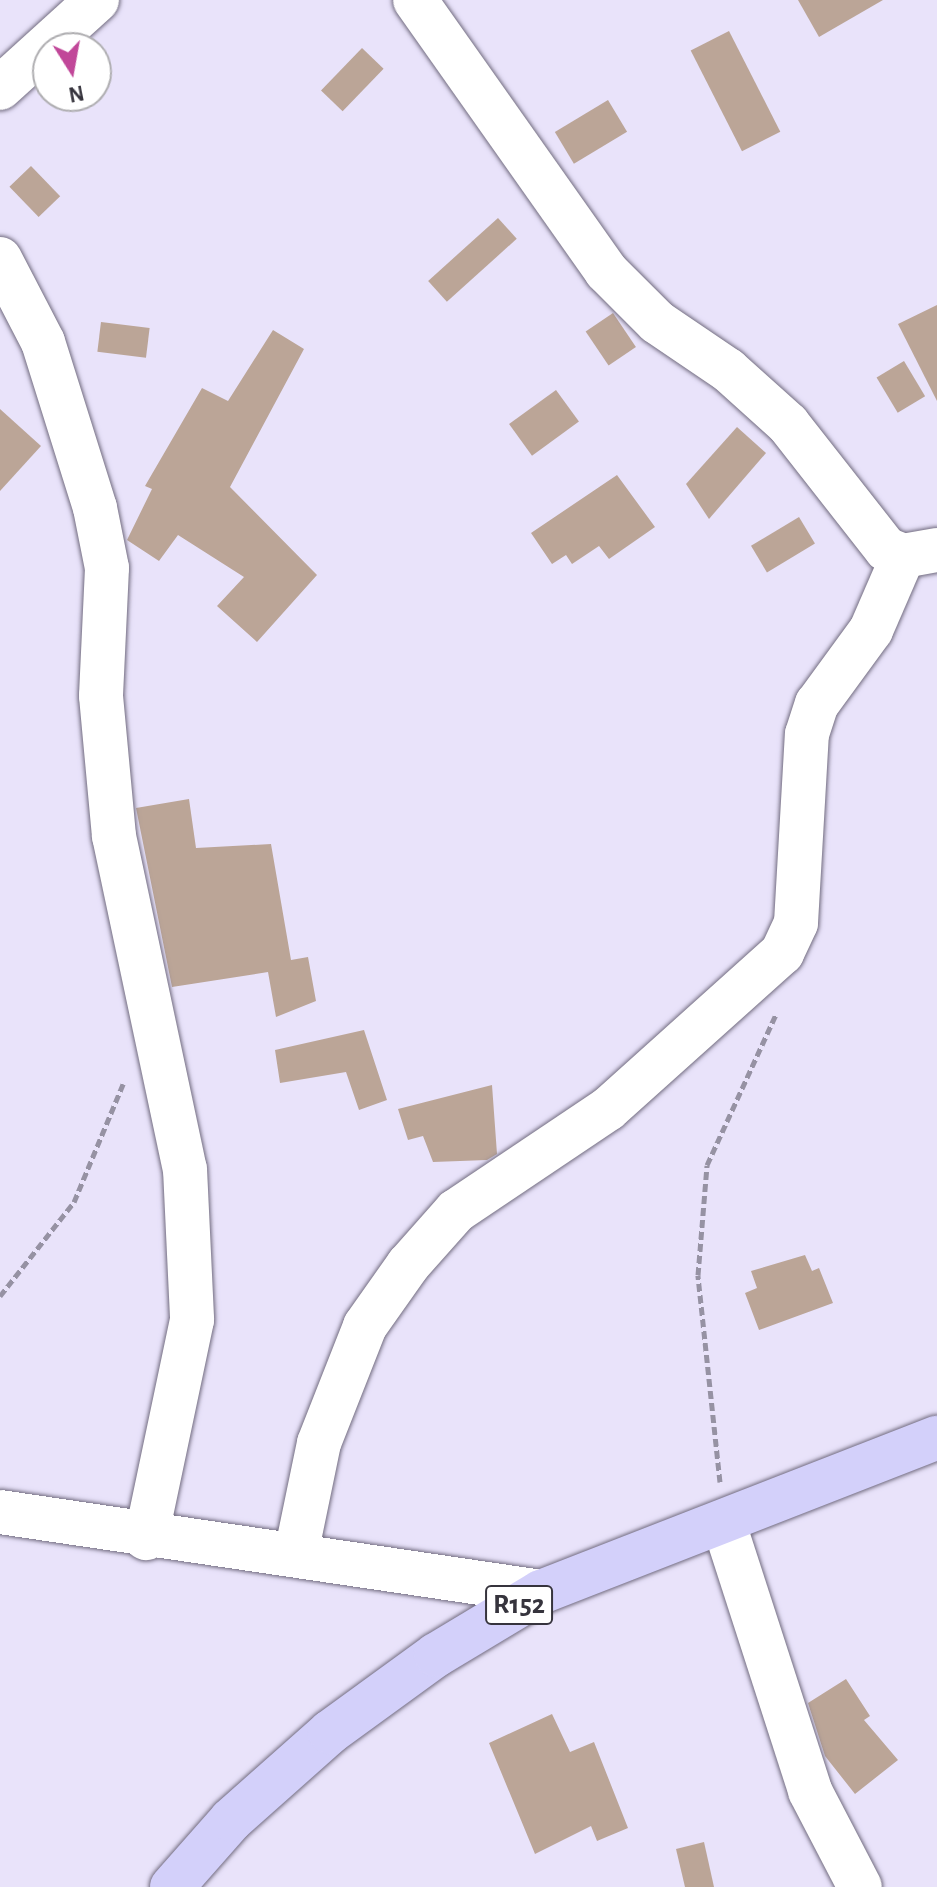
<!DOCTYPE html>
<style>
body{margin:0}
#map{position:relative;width:937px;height:1887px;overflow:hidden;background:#e9e3fa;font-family:"Alegreya Sans",sans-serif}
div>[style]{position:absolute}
.building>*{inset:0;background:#bba597;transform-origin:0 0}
.path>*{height:5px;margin-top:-2.5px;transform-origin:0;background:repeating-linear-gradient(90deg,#9692a3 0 8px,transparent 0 12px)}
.roads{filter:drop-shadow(0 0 2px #726c80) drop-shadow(0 0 2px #726c80)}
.minor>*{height:44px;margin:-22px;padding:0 22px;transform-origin:22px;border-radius:22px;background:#fff}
.major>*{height:44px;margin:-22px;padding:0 22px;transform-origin:22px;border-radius:22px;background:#d3d0fa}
span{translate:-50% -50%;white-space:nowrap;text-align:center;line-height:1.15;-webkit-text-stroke:6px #fff;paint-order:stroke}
.shield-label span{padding:2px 6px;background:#fff;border:2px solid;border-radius:6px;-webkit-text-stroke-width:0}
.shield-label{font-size:28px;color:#36343d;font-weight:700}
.north{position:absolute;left:32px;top:32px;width:80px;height:80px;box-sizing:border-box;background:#fff;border:2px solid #afaeb1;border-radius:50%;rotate:169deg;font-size:22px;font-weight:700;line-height:32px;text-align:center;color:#36343d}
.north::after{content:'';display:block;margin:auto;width:28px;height:36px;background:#c14799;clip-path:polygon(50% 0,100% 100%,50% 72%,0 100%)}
</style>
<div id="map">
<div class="building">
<div style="clip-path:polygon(798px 0,883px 0,819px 37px)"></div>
<div style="left:729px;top:31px;width:113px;height:43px;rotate:63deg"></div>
<div style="left:362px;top:48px;width:30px;height:59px;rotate:44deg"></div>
<div style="left:608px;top:100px;width:37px;height:62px;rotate:59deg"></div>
<div style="left:31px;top:166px;width:42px;height:30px;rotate:46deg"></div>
<div style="left:498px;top:218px;width:28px;height:94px;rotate:48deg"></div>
<div style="clip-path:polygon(937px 305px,937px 401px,898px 324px)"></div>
<div style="left:613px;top:313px;width:41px;height:33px;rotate:56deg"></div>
<div style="left:101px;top:322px;width:49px;height:30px;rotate:7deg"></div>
<div style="clip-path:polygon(273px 330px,304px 349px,230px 487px,317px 575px,257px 642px,217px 606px,244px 577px,178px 535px,159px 561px,127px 540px,152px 489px,145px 486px,202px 388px,228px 401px)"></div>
<div style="left:904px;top:361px;width:41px;height:32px;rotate:59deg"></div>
<div style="left:556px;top:390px;width:39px;height:58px;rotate:54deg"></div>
<div style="clip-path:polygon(0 409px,41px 446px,0 491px)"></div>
<div style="clip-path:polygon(737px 427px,766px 453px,709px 519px,686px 484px)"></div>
<div style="clip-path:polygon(617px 475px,655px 527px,609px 559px,599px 546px,572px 564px,566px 555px,552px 564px,531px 533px)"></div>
<div style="left:799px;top:517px;width:31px;height:56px;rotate:59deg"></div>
<div style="clip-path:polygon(189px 799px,196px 848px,271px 844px,291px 960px,308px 957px,316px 1001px,276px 1017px,268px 972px,172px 987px,136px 808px)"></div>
<div style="clip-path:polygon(364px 1030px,387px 1100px,359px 1110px,346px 1072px,280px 1083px,275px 1050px)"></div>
<div style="clip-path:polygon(492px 1085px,497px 1154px,487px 1160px,433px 1162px,423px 1136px,408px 1140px,398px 1109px)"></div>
<div style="clip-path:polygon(805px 1255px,812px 1271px,819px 1268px,833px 1303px,759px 1330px,745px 1293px,757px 1288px,751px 1271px)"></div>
<div style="clip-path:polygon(846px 1679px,870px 1716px,864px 1720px,898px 1760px,855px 1794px,825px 1756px,808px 1703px)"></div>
<div style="clip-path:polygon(552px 1714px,570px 1752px,594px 1742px,628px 1828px,597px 1841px,591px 1826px,535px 1854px,489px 1743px)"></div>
<div style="clip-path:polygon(704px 1842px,714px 1887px,685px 1887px,676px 1849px)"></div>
</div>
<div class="path">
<div style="left:0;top:1296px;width:120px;rotate:-51.8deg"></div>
<div style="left:74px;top:1202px;width:128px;rotate:-67.4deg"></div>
<div style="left:720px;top:1482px;width:208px;rotate:-96.1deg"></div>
<div style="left:698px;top:1275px;width:110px;rotate:-85.3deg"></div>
<div style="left:707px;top:1165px;width:166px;rotate:-65.4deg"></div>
</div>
<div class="roads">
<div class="minor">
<div style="left:415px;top:0;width:332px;rotate:54.8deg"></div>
<div style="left:606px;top:271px;width:72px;rotate:45deg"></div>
<div style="left:657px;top:322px;width:86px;rotate:34.1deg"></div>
<div style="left:728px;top:370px;width:81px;rotate:42deg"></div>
<div style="left:788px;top:424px;width:159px;rotate:51.9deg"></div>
<div style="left:886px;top:549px;width:18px;rotate:22deg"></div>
<div style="left:903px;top:556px;width:35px;rotate:-10deg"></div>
<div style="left:0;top:88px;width:131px;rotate:-42.2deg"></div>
<div style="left:0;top:259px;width:93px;rotate:62.6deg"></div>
<div style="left:43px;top:342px;width:174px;rotate:72.6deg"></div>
<div style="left:95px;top:508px;width:61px;rotate:78.7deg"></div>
<div style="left:107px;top:568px;width:128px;rotate:92.7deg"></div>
<div style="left:101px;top:696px;width:141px;rotate:84.7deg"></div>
<div style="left:114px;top:836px;width:340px;rotate:78deg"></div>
<div style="left:185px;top:1169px;width:151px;rotate:87.3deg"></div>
<div style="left:192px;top:1320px;width:223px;rotate:101.9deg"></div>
<div style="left:0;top:1512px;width:547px;rotate:8.41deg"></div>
<div style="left:724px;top:1524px;width:281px;rotate:72.1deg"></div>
<div style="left:810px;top:1791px;width:108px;rotate:62.5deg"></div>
<div style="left:296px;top:1554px;width:113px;rotate:-78.3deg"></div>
<div style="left:319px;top:1443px;width:126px;rotate:-68.5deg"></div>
<div style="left:365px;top:1326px;width:75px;rotate:-54.8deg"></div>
<div style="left:408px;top:1265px;width:72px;rotate:-48.4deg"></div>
<div style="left:456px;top:1211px;width:183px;rotate:-33.9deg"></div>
<div style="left:608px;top:1109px;width:234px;rotate:-41.9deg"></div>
<div style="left:782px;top:953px;width:33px;rotate:-65deg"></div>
<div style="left:796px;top:923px;width:189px;rotate:-86.7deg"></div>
<div style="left:807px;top:734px;width:32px;rotate:-72deg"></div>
<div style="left:817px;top:704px;width:92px;rotate:-53.9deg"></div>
<div style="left:871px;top:630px;width:81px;rotate:-66.6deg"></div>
</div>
<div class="major">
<div style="left:172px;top:1887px;width:89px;rotate:-48.6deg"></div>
<div style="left:231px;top:1820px;width:132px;rotate:-41.6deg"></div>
<div style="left:330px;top:1732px;width:131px;rotate:-36deg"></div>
<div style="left:436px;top:1655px;width:122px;rotate:-31deg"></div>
<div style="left:541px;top:1592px;width:425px;rotate:-21.3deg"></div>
</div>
</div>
<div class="shield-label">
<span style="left:519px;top:1605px">R152</span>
</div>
<div class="north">N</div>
</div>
